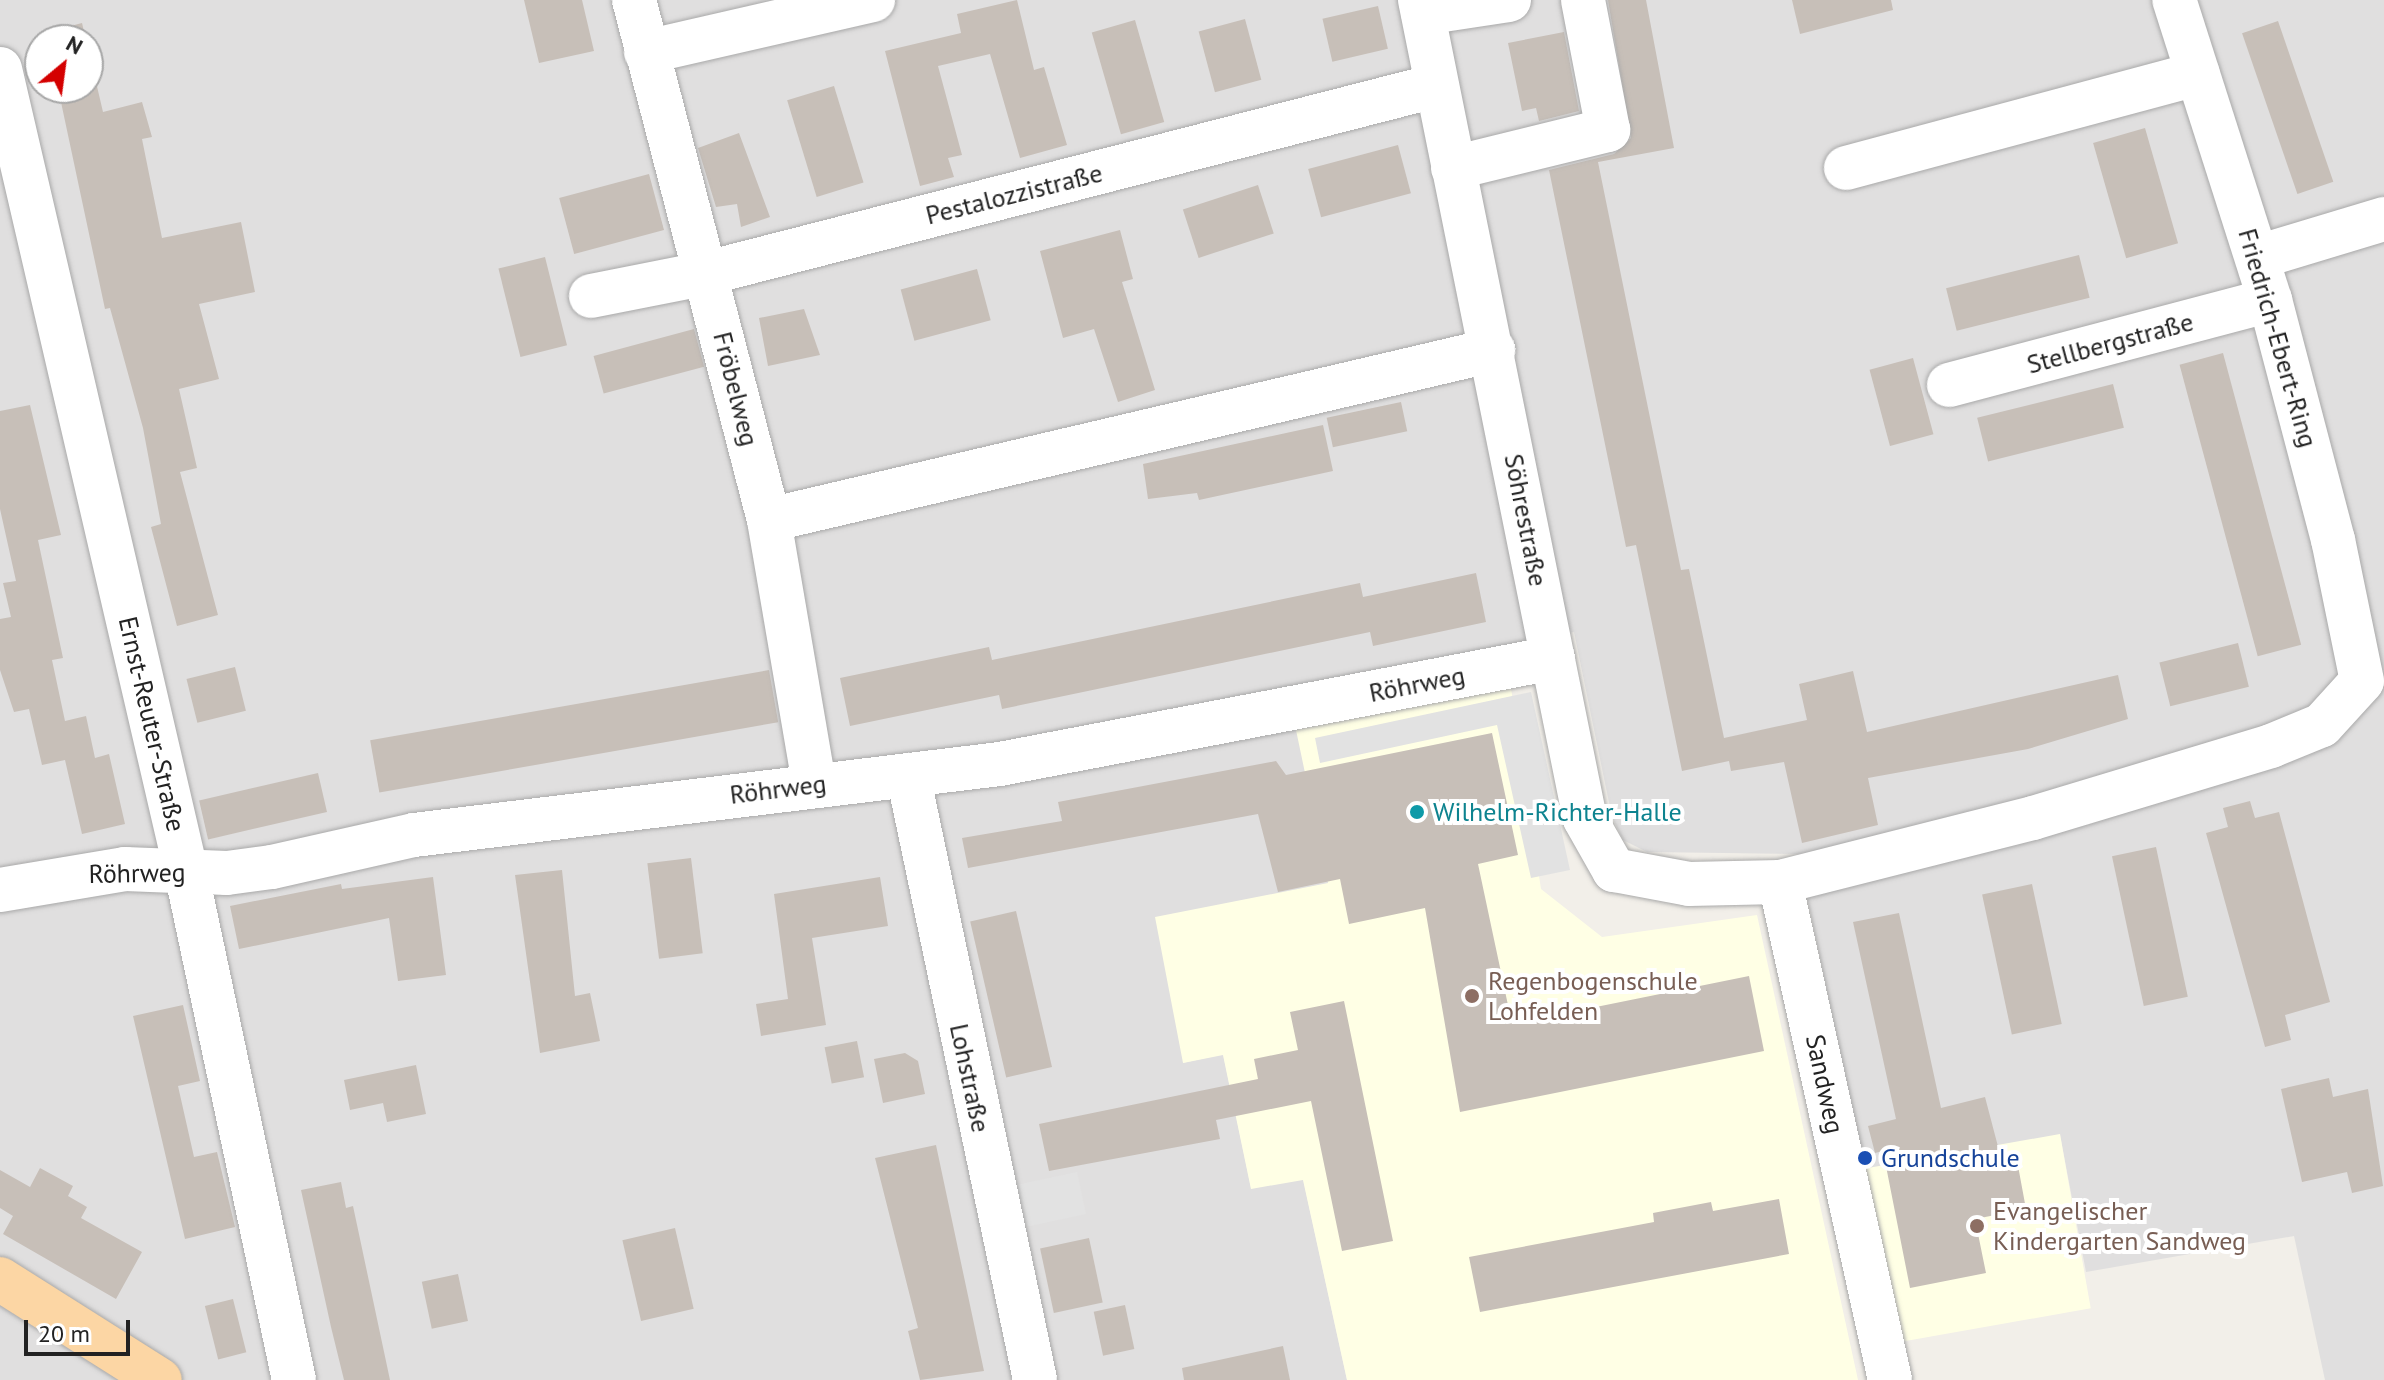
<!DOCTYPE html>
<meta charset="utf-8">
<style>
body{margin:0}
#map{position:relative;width:2384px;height:1380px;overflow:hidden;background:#f2efe9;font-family:"PT Sans",sans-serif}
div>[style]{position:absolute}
.residential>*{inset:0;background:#e0dfdf}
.education>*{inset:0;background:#ffffe5;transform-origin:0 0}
.parking>*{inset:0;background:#e2e2e2;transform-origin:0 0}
.building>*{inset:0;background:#c7bfb8;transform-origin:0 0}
.roads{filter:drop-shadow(0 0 2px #a9a9a9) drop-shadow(0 0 2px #a9a9a9)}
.minor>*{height:44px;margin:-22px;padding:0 22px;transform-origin:22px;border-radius:22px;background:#fff}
.major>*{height:44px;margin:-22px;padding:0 22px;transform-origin:22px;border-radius:22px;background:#fcd6a4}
.dots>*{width:22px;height:22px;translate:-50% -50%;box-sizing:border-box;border:4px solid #fff;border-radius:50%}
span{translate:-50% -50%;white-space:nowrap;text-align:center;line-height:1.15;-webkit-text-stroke:8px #fff;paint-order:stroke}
.street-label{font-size:26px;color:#222}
.culture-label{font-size:26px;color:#0d838f}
.left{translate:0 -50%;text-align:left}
.education-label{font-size:26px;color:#785e54}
.transit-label{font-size:26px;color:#164399}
.north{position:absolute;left:24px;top:24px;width:80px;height:80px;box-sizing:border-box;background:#fff;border:2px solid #a7a7a7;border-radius:50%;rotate:29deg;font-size:22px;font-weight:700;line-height:32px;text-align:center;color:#222}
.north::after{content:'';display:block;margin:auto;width:28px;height:36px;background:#d40000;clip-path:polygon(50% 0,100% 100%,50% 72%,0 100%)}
.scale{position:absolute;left:24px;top:1320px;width:106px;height:36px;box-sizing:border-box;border:4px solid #222;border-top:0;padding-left:10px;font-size:24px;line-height:28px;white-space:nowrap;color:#222;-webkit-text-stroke:6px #fff;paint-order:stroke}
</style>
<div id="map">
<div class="residential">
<div style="clip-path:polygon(evenodd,0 0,2384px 0,2384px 1380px,2325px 1380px,2294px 1236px,2086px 1272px,2060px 1135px,1867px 1179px,1798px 854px,1647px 852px,1623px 840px,1612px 817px,1574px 632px,1289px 688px,1329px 883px,1183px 1063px,1223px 1054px,1251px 1188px,1303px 1179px,1347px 1380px,0 1380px,0 0,40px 40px,88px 40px,88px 88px,40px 88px,40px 40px)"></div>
</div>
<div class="education">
<div style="clip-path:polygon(1511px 688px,1541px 889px,1602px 937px,1757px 915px,1858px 1380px,1347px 1380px,1303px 1180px,1251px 1189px,1223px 1055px,1183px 1063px,1155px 917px,1328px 883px,1296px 730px)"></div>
<div style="left:2060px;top:1134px;width:177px;height:198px;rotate:80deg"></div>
</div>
<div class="parking">
<div style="clip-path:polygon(1531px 692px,1570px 870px,1531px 878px,1497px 725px,1320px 763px,1315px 738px)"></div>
<div style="left:1077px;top:1172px;width:43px;height:61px;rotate:78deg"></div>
</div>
<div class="building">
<div style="clip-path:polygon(524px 0,582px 0,594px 51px,539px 63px)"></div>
<div style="clip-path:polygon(1017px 0,1034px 70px,1044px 67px,1067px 145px,1020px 158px,990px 54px,938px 66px,962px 155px,948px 158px,954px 177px,920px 186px,885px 51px,961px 33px,957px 14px)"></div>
<div style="clip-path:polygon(1608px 0,1646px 0,1674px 148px,1598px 162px,1681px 570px,1689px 569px,1724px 738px,1807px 720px,1799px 684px,1853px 671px,1867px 732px,2118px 675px,2128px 719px,2028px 749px,1868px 778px,1878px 825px,1802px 843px,1784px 762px,1731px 771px,1729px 761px,1682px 771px,1636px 545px,1626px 547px,1549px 170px,1614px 154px,1631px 138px)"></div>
<div style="clip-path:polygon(1792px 0,1891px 0,1893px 10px,1800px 34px)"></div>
<div style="left:1378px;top:6px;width:44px;height:57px;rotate:77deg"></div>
<div style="left:1245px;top:19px;width:63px;height:48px;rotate:75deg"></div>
<div style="left:1135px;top:20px;width:106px;height:45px;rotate:74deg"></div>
<div style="left:2278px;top:21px;width:170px;height:38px;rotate:71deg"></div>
<div style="clip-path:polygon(82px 23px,86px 40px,46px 40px,44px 33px)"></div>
<div style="clip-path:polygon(1564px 32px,1579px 111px,1539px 121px,1536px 108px,1522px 111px,1508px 43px)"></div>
<div style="clip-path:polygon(88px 48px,103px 112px,142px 102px,152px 137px,142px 139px,162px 238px,241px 222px,255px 292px,199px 304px,219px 379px,179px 389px,197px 468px,180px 472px,218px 615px,177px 626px,151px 527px,161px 524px,143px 428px,110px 308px,105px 309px,58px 88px,88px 88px)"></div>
<div style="left:834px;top:86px;width:101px;height:49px;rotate:73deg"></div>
<div style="left:2145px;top:128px;width:120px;height:54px;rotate:74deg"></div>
<div style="clip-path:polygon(739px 133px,770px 217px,741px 227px,737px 204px,716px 207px,698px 148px)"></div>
<div style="left:1398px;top:145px;width:50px;height:93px;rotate:75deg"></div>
<div style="left:649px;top:174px;width:58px;height:93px;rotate:75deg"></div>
<div style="left:1258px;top:185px;width:51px;height:79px;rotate:72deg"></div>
<div style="clip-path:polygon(1120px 230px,1133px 279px,1122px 282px,1155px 390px,1118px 402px,1094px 329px,1063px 338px,1040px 251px)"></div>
<div style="left:2079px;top:255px;width:44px;height:137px;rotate:76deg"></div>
<div style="left:545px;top:257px;width:91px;height:48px;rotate:76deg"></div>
<div style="left:977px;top:269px;width:53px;height:79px;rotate:75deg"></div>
<div style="clip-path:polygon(804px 309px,820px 355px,768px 366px,759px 318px)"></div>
<div style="left:694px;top:329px;width:39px;height:104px;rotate:75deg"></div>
<div style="left:2223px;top:353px;width:302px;height:45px;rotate:75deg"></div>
<div style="left:1913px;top:358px;width:79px;height:45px;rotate:75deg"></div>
<div style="left:2113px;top:384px;width:45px;height:140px;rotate:76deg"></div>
<div style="left:1401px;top:402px;width:30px;height:76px;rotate:78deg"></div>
<div style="clip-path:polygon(30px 405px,61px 535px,38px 540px,63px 658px,52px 660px,65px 721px,86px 716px,95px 758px,109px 754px,125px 824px,82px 834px,65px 760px,42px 765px,29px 709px,14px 712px,0 670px,0 619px,11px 617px,3px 583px,16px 581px,0 509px,0 411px)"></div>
<div style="clip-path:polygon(1323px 425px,1333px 471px,1199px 500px,1197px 493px,1148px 499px,1143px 464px)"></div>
<div style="clip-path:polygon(1476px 573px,1486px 622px,1373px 646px,1370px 632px,1002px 709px,999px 695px,850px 726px,840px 678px,989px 647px,992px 660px,1360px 583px,1363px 597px)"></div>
<div style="left:2238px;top:643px;width:45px;height:81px;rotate:76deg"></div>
<div style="left:235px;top:667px;width:45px;height:50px;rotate:76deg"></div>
<div style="left:769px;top:670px;width:53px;height:405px;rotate:80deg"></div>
<div style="clip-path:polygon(1492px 733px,1518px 855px,1478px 864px,1512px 1024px,1749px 976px,1764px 1051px,1460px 1112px,1425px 908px,1349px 924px,1340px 879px,1278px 892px,1258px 814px,968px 868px,962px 838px,1062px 821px,1058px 802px,1276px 761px,1286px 775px)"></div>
<div style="left:318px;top:773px;width:40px;height:122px;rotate:77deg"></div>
<div style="clip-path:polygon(2250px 801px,2255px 818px,2279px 812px,2330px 1002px,2285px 1015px,2291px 1040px,2265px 1047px,2206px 833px,2228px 827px,2223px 808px)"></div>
<div style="left:2156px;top:847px;width:153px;height:45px;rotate:78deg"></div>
<div style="left:691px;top:858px;width:96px;height:44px;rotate:83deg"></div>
<div style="clip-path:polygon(562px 870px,575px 996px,590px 993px,600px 1041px,540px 1053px,515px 875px)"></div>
<div style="clip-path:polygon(433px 877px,446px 975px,398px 981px,389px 918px,239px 949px,230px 906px,341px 884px,342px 889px)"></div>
<div style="clip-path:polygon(880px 877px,888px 926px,812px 938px,826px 1025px,761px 1036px,756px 1004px,788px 999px,774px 894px)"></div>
<div style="left:2032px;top:884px;width:143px;height:51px;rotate:78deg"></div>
<div style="left:1016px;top:911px;width:160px;height:47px;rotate:77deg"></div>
<div style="clip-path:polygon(1899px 913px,1941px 1108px,1985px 1097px,2001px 1158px,2016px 1155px,2026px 1209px,1975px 1219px,1986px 1273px,1910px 1288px,1883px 1151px,1875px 1153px,1868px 1126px,1896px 1119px,1853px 922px)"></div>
<div style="clip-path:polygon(1344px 1001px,1393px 1241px,1342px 1251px,1311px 1101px,1216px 1120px,1220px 1139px,1049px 1171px,1039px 1124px,1258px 1079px,1254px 1059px,1298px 1050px,1290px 1012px)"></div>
<div style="clip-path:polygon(183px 1005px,200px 1081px,178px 1086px,194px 1157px,217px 1152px,235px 1227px,185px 1239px,133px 1016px)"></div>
<div style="left:857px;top:1041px;width:37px;height:33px;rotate:79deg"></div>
<div style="clip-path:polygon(905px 1053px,918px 1061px,925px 1094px,883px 1103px,874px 1059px)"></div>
<div style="clip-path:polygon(416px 1065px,426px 1114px,387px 1122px,383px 1103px,350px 1110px,344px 1080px)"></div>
<div style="clip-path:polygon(2329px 1078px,2333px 1097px,2368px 1089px,2383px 1186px,2352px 1193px,2347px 1172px,2302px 1182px,2281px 1089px)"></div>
<div style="clip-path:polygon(936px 1145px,984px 1371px,920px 1380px,908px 1331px,918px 1328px,875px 1158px)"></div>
<div style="clip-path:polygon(40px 1168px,73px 1186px,68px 1196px,87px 1207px,81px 1218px,142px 1252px,116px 1299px,3px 1234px,13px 1216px,0 1208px,0 1170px,30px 1187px)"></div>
<div style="clip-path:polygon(341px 1182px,346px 1208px,353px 1206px,390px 1380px,344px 1380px,331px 1327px,301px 1190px)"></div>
<div style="clip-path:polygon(1779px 1199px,1789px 1254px,1480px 1312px,1469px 1257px,1654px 1222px,1653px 1213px,1711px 1202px,1713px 1211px)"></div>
<div style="left:675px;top:1228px;width:83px;height:54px;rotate:77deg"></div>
<div style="left:1089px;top:1238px;width:66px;height:50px;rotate:78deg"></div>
<div style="left:458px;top:1274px;width:48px;height:37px;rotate:78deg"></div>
<div style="left:233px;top:1299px;width:55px;height:29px;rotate:76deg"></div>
<div style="left:1125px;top:1305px;width:45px;height:32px;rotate:78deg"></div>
<div style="clip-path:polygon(1283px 1346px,1290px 1380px,1184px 1380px,1182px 1368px)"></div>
</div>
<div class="roads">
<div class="minor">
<div style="left:634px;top:0;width:537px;rotate:75.45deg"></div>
<div style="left:769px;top:520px;width:268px;rotate:80.3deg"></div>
<div style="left:1420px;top:0;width:835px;rotate:78.61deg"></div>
<div style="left:1585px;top:819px;width:59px;rotate:60.4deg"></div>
<div style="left:1614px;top:870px;width:76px;rotate:10.6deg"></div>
<div style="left:1689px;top:884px;width:91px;rotate:-1.3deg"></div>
<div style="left:1780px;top:882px;width:261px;rotate:-14.2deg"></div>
<div style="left:2033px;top:818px;width:249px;rotate:-16.8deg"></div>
<div style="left:2271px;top:746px;width:55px;rotate:-22.4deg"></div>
<div style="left:2322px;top:725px;width:59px;rotate:-47.7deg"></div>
<div style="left:2362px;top:681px;width:144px;rotate:-101.6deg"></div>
<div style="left:2333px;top:540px;width:248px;rotate:-104.7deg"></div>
<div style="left:2270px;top:300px;width:315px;rotate:-107.7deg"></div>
<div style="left:1423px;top:13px;width:87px;rotate:-8.6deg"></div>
<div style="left:646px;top:52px;width:233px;rotate:-12.9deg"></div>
<div style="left:0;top:69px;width:823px;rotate:76.94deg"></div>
<div style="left:186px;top:871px;width:520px;rotate:78.02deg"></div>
<div style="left:1453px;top:168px;width:160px;rotate:-13.8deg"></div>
<div style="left:1608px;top:130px;width:132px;rotate:-100.9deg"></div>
<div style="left:1846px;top:168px;width:364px;rotate:-15deg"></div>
<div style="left:2258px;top:257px;width:132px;rotate:-16.8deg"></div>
<div style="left:591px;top:296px;width:118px;rotate:-11.2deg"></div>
<div style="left:707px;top:273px;width:752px;rotate:-14.41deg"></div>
<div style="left:1949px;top:385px;width:332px;rotate:-14.8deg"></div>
<div style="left:769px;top:520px;width:744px;rotate:-13.21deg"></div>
<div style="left:908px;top:775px;width:618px;rotate:78.14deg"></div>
<div style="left:1780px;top:882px;width:510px;rotate:77.54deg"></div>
<div style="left:0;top:890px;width:127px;rotate:-9.5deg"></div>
<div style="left:125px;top:869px;width:102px;rotate:2.2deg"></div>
<div style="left:227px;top:873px;width:45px;rotate:-7.6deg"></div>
<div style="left:272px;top:867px;width:146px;rotate:-12.7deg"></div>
<div style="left:414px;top:835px;width:590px;rotate:-6.91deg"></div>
<div style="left:1000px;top:764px;width:563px;rotate:-10.85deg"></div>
</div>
<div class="major">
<div style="left:0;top:1279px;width:189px;rotate:32.3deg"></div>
</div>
</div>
<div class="dots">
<div style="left:1417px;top:812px;background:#0f9aa8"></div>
<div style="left:1472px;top:996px;background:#8d6e63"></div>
<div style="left:1865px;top:1158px;background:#1a4fb4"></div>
<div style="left:1977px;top:1226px;background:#8d6e63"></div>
</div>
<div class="street-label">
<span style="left:1014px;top:194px;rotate:-14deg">Pestalozzistraße</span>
<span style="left:2278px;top:338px;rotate:74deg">Friedrich-Ebert-Ring</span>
<span style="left:2110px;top:343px;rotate:-15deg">Stellbergstraße</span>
<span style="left:736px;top:389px;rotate:76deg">Fröbelweg</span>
<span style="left:1526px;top:520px;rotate:79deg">Söhrestraße</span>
<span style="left:1417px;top:684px;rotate:-11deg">Röhrweg</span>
<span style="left:152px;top:724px;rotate:77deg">Ernst-Reuter-Straße</span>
<span style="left:778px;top:789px;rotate:-7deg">Röhrweg</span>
<span style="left:137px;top:873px;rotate:-1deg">Röhrweg</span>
<span style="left:970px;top:1078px;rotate:78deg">Lohstraße</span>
<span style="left:1825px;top:1084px;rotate:78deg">Sandweg</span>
</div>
<div class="culture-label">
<span class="left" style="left:1433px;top:812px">Wilhelm-Richter-Halle</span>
</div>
<div class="education-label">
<span class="left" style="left:1488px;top:996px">Regenbogenschule<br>Lohfelden</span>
<span class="left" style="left:1993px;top:1226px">Evangelischer<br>Kindergarten Sandweg</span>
</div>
<div class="transit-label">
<span class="left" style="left:1881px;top:1158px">Grundschule</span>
</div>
<div class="north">N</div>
<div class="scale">20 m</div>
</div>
